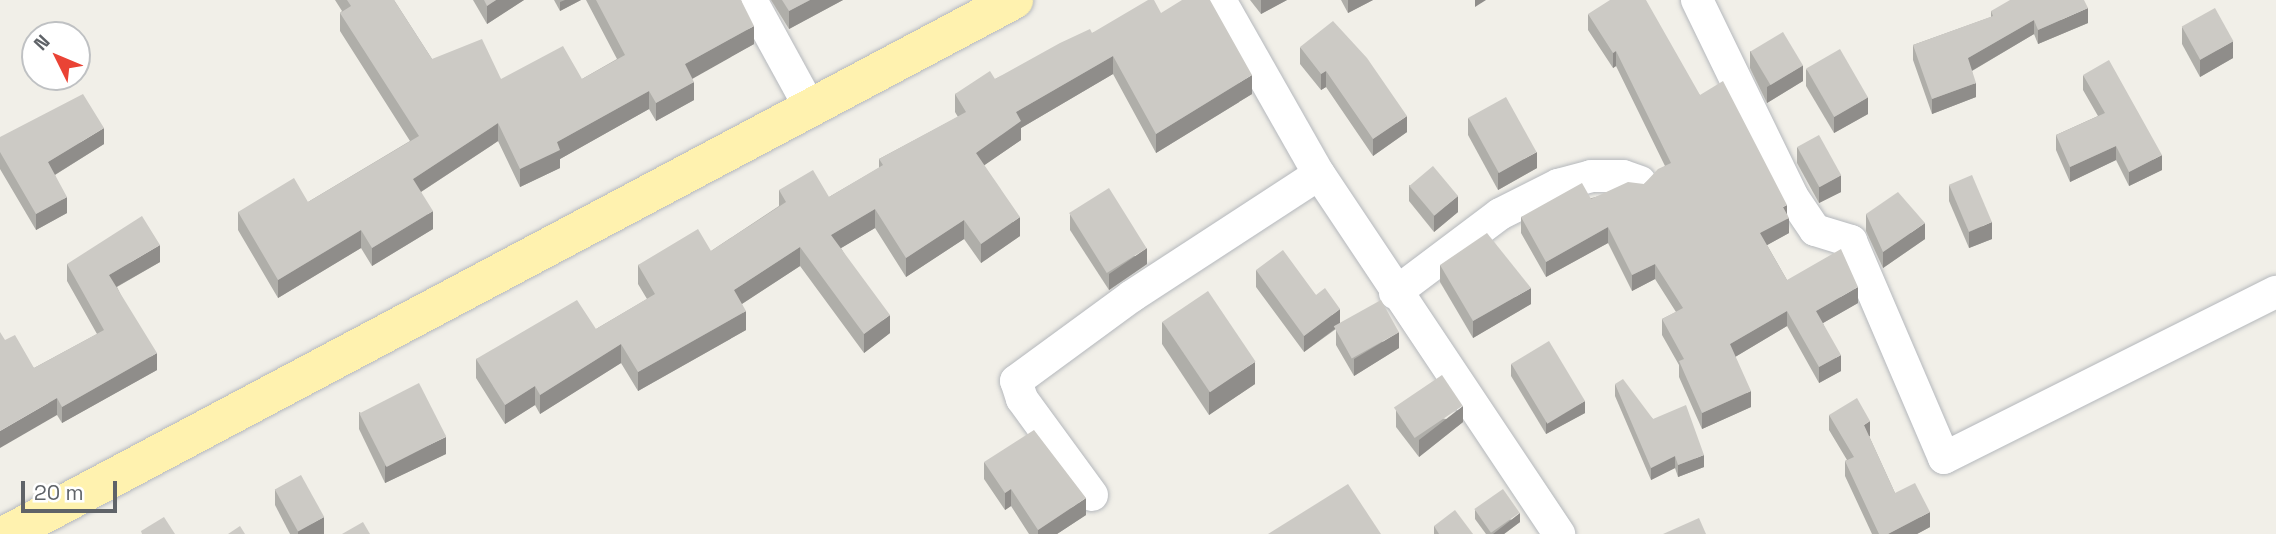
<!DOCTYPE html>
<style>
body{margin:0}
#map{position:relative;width:2276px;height:534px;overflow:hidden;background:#f1efe8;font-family:"Space Grotesk",sans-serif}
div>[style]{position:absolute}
.roads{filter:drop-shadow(0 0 2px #b5b8bc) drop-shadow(0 0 2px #b5b8bc)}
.minor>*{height:32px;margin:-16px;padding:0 16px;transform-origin:16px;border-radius:16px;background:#fff}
.major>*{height:38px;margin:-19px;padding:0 19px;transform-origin:19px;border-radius:19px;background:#fff2af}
.wall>*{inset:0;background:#afaea9}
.shaded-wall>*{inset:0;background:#8f8d8a}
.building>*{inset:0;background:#cccac5;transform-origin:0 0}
span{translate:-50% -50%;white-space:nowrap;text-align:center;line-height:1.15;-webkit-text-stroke:5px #fff;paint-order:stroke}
.north{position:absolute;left:21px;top:21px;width:70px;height:70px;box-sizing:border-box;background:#fff;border:2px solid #bfc1c3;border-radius:50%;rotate:313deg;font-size:19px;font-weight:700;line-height:28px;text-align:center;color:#5f6368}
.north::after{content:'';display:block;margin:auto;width:24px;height:32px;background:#ea4335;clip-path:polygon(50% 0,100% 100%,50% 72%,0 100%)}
.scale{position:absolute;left:21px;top:481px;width:96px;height:32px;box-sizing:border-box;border:4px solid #5f6368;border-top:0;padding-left:9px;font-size:21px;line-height:24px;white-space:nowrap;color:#5f6368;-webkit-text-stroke:5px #fff;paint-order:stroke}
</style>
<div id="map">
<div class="roads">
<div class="minor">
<div style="left:751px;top:0;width:121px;rotate:61.3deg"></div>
<div style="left:1220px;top:0;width:200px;rotate:60.4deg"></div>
<div style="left:1319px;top:174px;width:433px;rotate:56.3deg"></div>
<div style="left:1697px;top:0;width:218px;rotate:64.1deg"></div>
<div style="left:1792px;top:196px;width:41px;rotate:55.9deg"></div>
<div style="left:1815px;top:230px;width:38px;rotate:17deg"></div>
<div style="left:1851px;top:241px;width:236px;rotate:66.8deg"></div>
<div style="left:1944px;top:458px;width:371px;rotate:-26.6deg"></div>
<div style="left:1395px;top:293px;width:131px;rotate:-37deg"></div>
<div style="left:1500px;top:214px;width:65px;rotate:-26.6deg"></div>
<div style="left:1558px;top:185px;width:34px;rotate:-15deg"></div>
<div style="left:1591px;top:176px;width:32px"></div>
<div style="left:1623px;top:176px;width:18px;rotate:19deg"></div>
<div style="left:1092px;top:495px;width:119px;rotate:-126.1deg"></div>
<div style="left:1022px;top:399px;width:19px;rotate:-108deg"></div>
<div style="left:1016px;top:381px;width:144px;rotate:-36.2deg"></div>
<div style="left:1132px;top:296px;width:223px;rotate:-33.1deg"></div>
</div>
<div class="major">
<div style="left:7px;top:534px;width:1140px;rotate:-27.94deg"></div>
</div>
</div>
<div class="wall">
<div style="clip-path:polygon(335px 0,394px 0,432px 59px,501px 79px,582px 79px,617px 59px,586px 0,741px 0,754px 44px,692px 78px,694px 100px,656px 121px,649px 109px,560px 159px,560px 168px,520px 187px,498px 141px,421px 192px,433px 229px,372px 266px,361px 248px,278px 298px,238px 230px,238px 212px,308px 202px,410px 141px,340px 31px,340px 13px,342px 11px)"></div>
<div style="clip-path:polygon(473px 0,524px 0,487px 24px)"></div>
<div style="clip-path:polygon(554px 0,581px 0,560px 11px)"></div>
<div style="clip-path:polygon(771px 0,843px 0,789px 29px)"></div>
<div style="clip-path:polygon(1250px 0,1287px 0,1261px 14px)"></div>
<div style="clip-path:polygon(1341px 0,1373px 0,1348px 13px)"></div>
<div style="clip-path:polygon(1991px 11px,2088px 23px,2038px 44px,2034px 34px,1972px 71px,1976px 97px,1932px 114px,1913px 60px,1913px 45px,1991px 17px)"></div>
<div style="clip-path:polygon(1161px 13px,1252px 94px,1156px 153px,1113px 74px,1021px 128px,1021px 140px,984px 165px,1020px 236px,981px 263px,964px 239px,906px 277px,875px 228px,841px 248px,890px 333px,864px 353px,800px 266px,742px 304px,746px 330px,638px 391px,621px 363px,540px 414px,535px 405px,505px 424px,476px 378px,476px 359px,596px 329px,647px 299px,638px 284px,638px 265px,711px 251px,779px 206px,779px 190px,829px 197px,879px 168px,879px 159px,958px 117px,955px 112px,955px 94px,995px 79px,1092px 33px)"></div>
<div style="clip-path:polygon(1588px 14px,1700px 95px,1787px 213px,1789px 233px,1767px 245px,1787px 280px,1858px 303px,1823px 323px,1841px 371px,1819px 383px,1787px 326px,1735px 357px,1751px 407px,1702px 429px,1679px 377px,1679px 365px,1662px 335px,1662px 319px,1676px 312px,1655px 279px,1632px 291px,1608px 243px,1546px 277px,1521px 233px,1521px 217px,1644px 184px,1665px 166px,1616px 66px,1613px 68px,1588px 30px)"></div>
<div style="clip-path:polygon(2182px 27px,2233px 58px,2200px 77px,2182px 44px)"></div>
<div style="clip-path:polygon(1300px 47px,1407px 132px,1373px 156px,1326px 87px,1321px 90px,1300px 64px)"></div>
<div style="clip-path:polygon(1750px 51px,1803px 81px,1767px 103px,1750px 68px)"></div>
<div style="clip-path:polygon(1806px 69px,1868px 114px,1834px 133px,1806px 86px)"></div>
<div style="clip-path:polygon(2083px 75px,2162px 170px,2129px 186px,2116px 160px,2070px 182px,2056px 150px,2056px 135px,2098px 116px,2083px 90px)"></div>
<div style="clip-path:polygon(1468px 118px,1537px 168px,1498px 190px,1468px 135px)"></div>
<div style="clip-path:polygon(0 137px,104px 144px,55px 175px,67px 213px,36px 230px,0 169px)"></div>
<div style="clip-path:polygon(1797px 147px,1841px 192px,1819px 203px,1797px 163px)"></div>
<div style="clip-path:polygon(1409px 185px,1458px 212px,1434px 232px,1409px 201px)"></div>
<div style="clip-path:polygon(1949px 185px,1992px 239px,1969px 248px,1949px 201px)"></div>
<div style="clip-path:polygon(1070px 214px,1147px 264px,1109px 290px,1070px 230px)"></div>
<div style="clip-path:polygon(1866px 214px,1925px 239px,1883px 268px,1866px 231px)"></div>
<div style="clip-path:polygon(160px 262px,117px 287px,157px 370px,62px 423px,57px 415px,5px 340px,34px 368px,97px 334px,67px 281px,67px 264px)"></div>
<div style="clip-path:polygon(1440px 265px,1531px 304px,1473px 338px,1440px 282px)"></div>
<div style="clip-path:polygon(1256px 270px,1316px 295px,1340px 325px,1399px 348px,1354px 376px,1336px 345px,1336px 329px,1304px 352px,1256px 287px)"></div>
<div style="clip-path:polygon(1162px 322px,1255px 384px,1209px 415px,1162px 344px)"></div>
<div style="clip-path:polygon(1511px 364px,1585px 413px,1546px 434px,1511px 376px)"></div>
<div style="clip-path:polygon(1615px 384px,1653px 419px,1704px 467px,1678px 477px,1675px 468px,1651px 480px,1615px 396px)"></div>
<div style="clip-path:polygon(1396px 410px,1463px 422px,1419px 457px,1396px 427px)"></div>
<div style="clip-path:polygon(359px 412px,446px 454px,385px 483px,359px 429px)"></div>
<div style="clip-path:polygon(1829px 415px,1870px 436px,1869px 436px,1895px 493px,1930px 527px,1917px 534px,1872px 534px,1845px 476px,1845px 461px,1847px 460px,1829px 430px)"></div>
<div style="clip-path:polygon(984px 462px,1086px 515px,1057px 534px,1029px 534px,1011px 506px,1005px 510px,984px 479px)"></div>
<div style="clip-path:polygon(275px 489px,324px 534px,290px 534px,275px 505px)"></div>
<div style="clip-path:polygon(1475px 510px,1520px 522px,1504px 534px,1486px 534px,1475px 519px)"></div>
<div style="clip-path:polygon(1434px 526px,1473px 534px,1434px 534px)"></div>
</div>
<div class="shaded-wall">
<div style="clip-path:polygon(496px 0,524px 0,487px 24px,487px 6px)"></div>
<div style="clip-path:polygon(565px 0,581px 0,560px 11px,560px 2px)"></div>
<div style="clip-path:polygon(810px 0,843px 0,789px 29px,789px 11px)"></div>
<div style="clip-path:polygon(1261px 0,1287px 0,1261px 14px)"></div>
<div style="clip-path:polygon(1348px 0,1373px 0,1348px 13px)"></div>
<div style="clip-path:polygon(1475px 0,1486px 0,1475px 7px)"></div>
<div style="clip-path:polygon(2088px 8px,2088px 23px,2038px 44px,2038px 30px)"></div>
<div style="clip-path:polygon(2034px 20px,2034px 34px,1968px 73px,1968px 58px)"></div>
<div style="clip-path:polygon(754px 26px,754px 44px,685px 83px,685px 64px)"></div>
<div style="clip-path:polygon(2233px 41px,2233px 58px,2200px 77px,2200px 60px)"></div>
<div style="clip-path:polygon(1616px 51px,1616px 66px,1613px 68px,1613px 53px)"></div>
<div style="clip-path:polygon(1113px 56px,1113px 74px,1021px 128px,1021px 140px,976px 171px,976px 153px,1016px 112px)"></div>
<div style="clip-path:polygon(1803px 65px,1803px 81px,1767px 103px,1767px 87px)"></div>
<div style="clip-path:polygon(1326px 71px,1326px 87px,1321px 90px,1321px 74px)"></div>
<div style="clip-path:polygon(1252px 75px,1252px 94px,1156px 153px,1156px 134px)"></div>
<div style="clip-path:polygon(694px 82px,694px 100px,656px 121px,656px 103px)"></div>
<div style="clip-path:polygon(1976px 83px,1976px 97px,1932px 114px,1932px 99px)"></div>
<div style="clip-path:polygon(649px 91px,649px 109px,560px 159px,560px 168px,520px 187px,520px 169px,557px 142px)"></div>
<div style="clip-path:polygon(1868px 97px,1868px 114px,1834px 133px,1834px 117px)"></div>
<div style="clip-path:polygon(1407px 116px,1407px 132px,1373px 156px,1373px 139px)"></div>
<div style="clip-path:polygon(498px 123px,498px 141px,413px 197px,413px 179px)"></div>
<div style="clip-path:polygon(104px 128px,104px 144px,48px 179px,48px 162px)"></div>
<div style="clip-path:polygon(2116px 146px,2116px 160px,2070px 182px,2070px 167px)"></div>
<div style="clip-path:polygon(1537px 152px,1537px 168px,1498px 190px,1498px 173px)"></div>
<div style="clip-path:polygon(2162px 155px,2162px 170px,2129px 186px,2129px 172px)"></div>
<div style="clip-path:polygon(1841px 175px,1841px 192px,1819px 203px,1819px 187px)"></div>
<div style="clip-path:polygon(1458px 196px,1458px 212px,1434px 232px,1434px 215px)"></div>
<div style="clip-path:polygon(67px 197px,67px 213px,36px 230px,36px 214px)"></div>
<div style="clip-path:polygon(1787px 205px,1787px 219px,1789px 218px,1789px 233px,1760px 249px,1760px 233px,1783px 207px)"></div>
<div style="clip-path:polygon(875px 209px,875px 228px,831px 254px,831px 235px)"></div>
<div style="clip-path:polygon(433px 211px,433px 229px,372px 266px,372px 248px)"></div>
<div style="clip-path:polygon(1020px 217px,1020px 236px,981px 263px,981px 244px)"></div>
<div style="clip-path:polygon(964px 220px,964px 239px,906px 277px,906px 258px)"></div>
<div style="clip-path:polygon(1992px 222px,1992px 239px,1969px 248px,1969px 232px)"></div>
<div style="clip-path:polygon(1925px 223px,1925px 239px,1883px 268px,1883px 252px)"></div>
<div style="clip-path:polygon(1608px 227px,1608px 243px,1546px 277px,1546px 262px)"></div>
<div style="clip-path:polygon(361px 230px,361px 248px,278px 298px,278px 280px)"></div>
<div style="clip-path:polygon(160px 245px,160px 262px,109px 291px,109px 275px)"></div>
<div style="clip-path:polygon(800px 247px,800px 266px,734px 309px,734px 290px)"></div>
<div style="clip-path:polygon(1147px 248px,1147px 264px,1109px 290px,1109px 274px)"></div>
<div style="clip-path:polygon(1655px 264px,1655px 279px,1632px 291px,1632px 275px)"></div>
<div style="clip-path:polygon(1858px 287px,1858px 303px,1816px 327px,1816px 311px)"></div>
<div style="clip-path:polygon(1531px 288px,1531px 304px,1473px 338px,1473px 321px)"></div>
<div style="clip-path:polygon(1340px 309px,1340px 325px,1304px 352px,1304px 336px)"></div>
<div style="clip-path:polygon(746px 311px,746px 330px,638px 391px,638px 372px)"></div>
<div style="clip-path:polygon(1787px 311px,1787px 326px,1730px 360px,1730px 344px)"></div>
<div style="clip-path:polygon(890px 315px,890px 333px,864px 353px,864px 334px)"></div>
<div style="clip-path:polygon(1399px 332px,1399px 348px,1354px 376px,1354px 359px)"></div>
<div style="clip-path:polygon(621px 344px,621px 363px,540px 414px,540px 395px)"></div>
<div style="clip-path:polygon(157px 353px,157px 370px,62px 423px,62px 407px)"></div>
<div style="clip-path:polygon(1841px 355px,1841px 371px,1819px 383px,1819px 367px)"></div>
<div style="clip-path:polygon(1255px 362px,1255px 384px,1209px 415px,1209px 392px)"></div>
<div style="clip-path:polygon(535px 386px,535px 405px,505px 424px,505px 405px)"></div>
<div style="clip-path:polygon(1751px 391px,1751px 407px,1702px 429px,1702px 413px)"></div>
<div style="clip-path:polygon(57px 398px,57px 415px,0 448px,0 431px)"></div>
<div style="clip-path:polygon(1585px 401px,1585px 413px,1546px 434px,1546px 422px)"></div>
<div style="clip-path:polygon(1463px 406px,1463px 422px,1419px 457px,1419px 440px)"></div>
<div style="clip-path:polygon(1870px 421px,1870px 436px,1864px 440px,1864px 425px)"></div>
<div style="clip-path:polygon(446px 437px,446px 454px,385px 483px,385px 466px)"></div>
<div style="clip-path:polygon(1704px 455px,1704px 467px,1678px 477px,1678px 465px)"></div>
<div style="clip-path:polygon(1675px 456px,1675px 468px,1651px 480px,1651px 468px)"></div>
<div style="clip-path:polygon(1011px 489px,1011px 506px,1005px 510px,1005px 493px)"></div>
<div style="clip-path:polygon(1086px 498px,1086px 515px,1057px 534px,1038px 534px,1038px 530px)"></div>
<div style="clip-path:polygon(1930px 512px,1930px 527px,1917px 534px,1888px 534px)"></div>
<div style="clip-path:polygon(1520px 513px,1520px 522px,1504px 534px,1493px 534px)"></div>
<div style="clip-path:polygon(324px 517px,324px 534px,298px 534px,298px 531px)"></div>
</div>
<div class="building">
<div style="clip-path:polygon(347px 0,394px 0,432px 59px,482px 39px,501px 79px,563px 46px,582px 79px,625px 55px,596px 0,741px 0,754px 26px,685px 64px,694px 82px,656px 103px,649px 91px,557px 142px,560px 150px,520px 169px,498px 123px,413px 179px,433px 211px,372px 248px,361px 230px,278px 280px,238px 212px,294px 178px,308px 202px,419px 136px,340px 13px,351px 6px)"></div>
<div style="clip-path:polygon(484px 0,496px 0,487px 6px)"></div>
<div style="clip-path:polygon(782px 0,810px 0,789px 11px)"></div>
<div style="clip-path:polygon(1148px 0,1154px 0,1161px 13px,1182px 0,1210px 0,1252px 75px,1156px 134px,1113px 56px,1016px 112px,1021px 121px,976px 153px,1020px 217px,981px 244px,964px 220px,906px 258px,875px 209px,831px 235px,890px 315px,864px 334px,800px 247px,734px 290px,746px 311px,638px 372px,621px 344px,540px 395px,535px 386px,505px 405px,476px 359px,577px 300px,596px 329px,655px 294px,638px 265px,698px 229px,711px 251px,786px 202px,779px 190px,813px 170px,829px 197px,883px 165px,879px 159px,966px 112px,955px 94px,990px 71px,995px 79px,1060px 43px,1090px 29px,1092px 33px)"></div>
<div style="clip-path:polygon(1610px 0,1646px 0,1700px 95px,1723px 81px,1787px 205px,1783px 207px,1789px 218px,1760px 233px,1787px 280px,1841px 249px,1858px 287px,1816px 311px,1841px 355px,1819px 367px,1787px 311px,1730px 344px,1751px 391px,1702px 413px,1679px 361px,1684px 359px,1662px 319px,1683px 308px,1655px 264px,1632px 275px,1608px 227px,1546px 262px,1521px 217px,1582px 183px,1591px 199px,1628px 182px,1644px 184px,1658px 169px,1671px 163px,1616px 51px,1613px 53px,1588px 14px)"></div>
<div style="clip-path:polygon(2010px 0,2084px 0,2088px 8px,2038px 30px,2034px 20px,1968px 58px,1976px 83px,1932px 99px,1913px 45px,1993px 16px,1991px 11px)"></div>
<div style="left:2215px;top:8px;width:38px;height:38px;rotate:61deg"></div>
<div style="clip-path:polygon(1333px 21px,1367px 58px,1407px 116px,1373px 139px,1326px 71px,1321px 74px,1300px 47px)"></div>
<div style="left:1783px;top:32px;width:39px;height:38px;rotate:59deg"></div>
<div style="left:1840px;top:49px;width:56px;height:39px;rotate:60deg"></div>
<div style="clip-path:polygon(2109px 60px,2162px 155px,2129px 172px,2116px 146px,2070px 167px,2056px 135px,2105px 113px,2083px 75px)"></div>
<div style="clip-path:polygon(83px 94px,104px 128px,48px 162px,67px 197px,36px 214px,0 152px,0 137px)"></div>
<div style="left:1506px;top:97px;width:63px;height:43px;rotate:61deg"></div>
<div style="left:1819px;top:135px;width:46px;height:25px;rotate:61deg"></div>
<div style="left:1433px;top:166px;width:39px;height:31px;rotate:50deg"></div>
<div style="left:1972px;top:175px;width:51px;height:25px;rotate:67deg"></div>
<div style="left:1109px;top:188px;width:71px;height:47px;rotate:58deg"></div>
<div style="clip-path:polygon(1898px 192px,1925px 223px,1883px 252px,1866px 214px)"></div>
<div style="clip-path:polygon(142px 216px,160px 245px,109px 275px,157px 353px,62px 407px,57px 398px,0 431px,0 332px,5px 340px,15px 335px,34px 368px,104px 330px,67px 264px)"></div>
<div style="clip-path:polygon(1487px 233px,1531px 288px,1473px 321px,1440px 265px)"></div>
<div style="clip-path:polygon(1283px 250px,1316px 295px,1325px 288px,1340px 309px,1304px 336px,1256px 270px)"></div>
<div style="left:1208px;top:291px;width:85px;height:55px;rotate:56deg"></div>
<div style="left:1381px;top:300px;width:37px;height:54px;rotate:61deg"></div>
<div style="left:1549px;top:341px;width:70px;height:44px;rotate:59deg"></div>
<div style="left:1442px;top:375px;width:37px;height:58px;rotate:56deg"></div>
<div style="clip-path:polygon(1623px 379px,1653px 419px,1686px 405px,1704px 455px,1678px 465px,1675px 456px,1651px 468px,1615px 384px)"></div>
<div style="left:419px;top:383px;width:60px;height:67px;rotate:63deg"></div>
<div style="clip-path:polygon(1857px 398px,1870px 421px,1864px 425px,1895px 493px,1915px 483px,1930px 512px,1888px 534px,1879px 534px,1845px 461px,1854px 457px,1829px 415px)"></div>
<div style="clip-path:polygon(1034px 430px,1086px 498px,1038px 530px,1011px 489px,1005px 493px,984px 462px)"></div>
<div style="left:301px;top:475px;width:48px;height:30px;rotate:61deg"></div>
<div style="clip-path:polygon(1348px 484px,1381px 534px,1268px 534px)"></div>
<div style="left:1503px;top:489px;width:29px;height:35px;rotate:55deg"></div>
<div style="clip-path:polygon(1455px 510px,1473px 534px,1439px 534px,1434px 526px)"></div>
<div style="clip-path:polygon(164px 517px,175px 534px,142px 534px,141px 531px)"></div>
<div style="clip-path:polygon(1699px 518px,1706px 534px,1663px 534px)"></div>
<div style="clip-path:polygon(363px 522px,370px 534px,342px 534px)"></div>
<div style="clip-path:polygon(240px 526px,245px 534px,228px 534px)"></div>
</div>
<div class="north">N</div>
<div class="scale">20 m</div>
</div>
